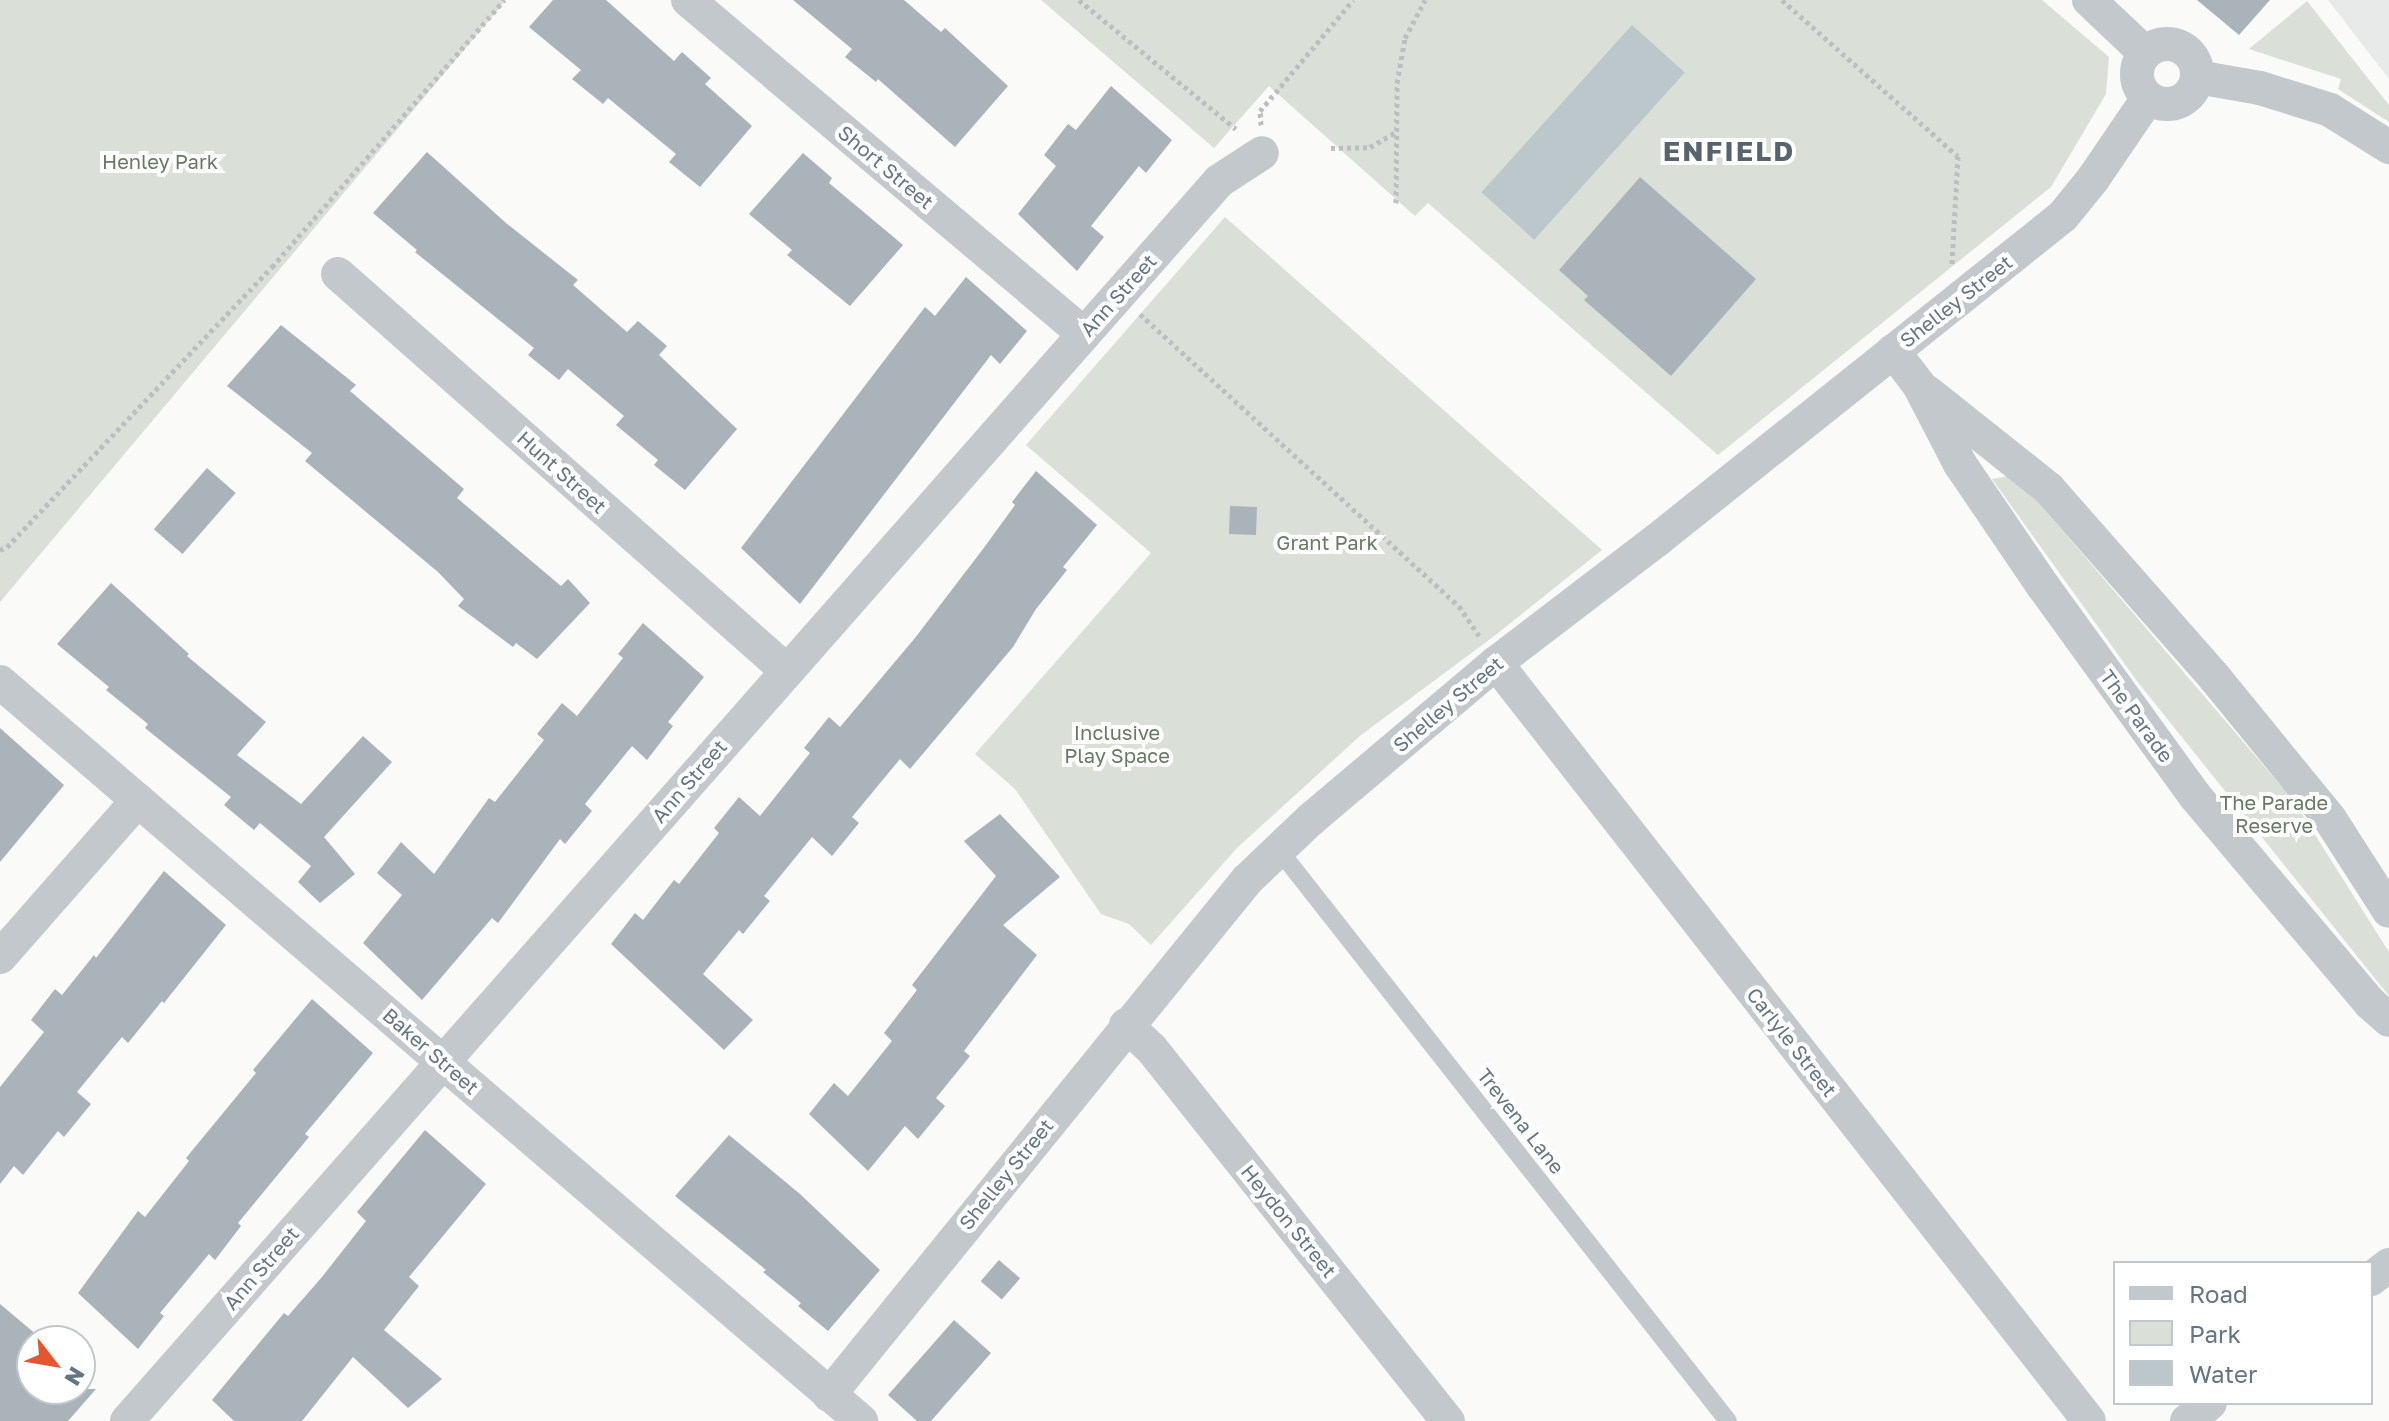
<!DOCTYPE html>
<style>
body{margin:0}
#map{position:relative;width:2389px;height:1421px;overflow:hidden;background:#fafaf8;font-family:"Golos Text",sans-serif}
div>[style]{position:absolute}
.built>*{inset:0;background:#e8e9e9}
.green>*{inset:0;background:#dadfd7}
.water>*{inset:0;background:#bbc7cb;transform-origin:0 0}
.building>*{inset:0;background:#aab3b9;transform-origin:0 0}
.path>*{height:5px;margin-top:-2.5px;transform-origin:0;background:repeating-linear-gradient(90deg,#bbbfc2 0 4px,transparent 0 8px)}
.lane>*{height:18px;margin:-9px;padding:0 9px;transform-origin:9px;border-radius:9px;background:#c3c8cc}
.street>*{height:34px;margin:-17px;padding:0 17px;transform-origin:17px;border-radius:17px;background:#c3c8cc}
.street>.ring{margin:-17px;padding:0;box-sizing:content-box;background:none;border:34px solid #c3c8cc;border-radius:50%}
span{translate:-50% -50%;white-space:nowrap;text-align:center;line-height:1.15;-webkit-text-stroke:8px #fff;paint-order:stroke}
.park-label{font-size:20px;color:#687a64}
.street-label{font-size:20px;color:#657683}
.district-label{font-size:28px;color:#57646e;font-weight:700;letter-spacing:2px}
.legend{position:absolute;left:2113px;top:1261px;width:260px;height:144px;box-sizing:border-box;background:#fff;border:2px solid #c1c8cd;margin:0;padding:10px 14px;list-style:none;font-size:24px;color:#657683}
.legend li{display:flex;align-items:center;gap:16px;height:40px}
.legend b{width:40px;border:2px solid #c1c8cd}
.north{position:absolute;left:16px;top:1325px;width:80px;height:80px;box-sizing:border-box;background:#fff;border:2px solid #c1c8cd;border-radius:50%;rotate:121deg;font-size:22px;font-weight:700;line-height:32px;text-align:center;color:#657683}
.north::after{content:'';display:block;margin:auto;width:28px;height:36px;background:#e4572e;clip-path:polygon(50% 0,100% 100%,50% 72%,0 100%)}
</style>
<div id="map">
<div class="built">
<div style="clip-path:polygon(2328px 0,2389px 0,2389px 79px)"></div>
</div>
<div class="green">
<div style="clip-path:polygon(0 0,506px 0,0 602px)"></div>
<div style="clip-path:polygon(1041px 0,2042px 0,2109px 57px,2106px 94px,2051px 187px,1718px 455px,1428px 203px,1415px 216px,1269px 86px,1214px 148px)"></div>
<div style="clip-path:polygon(2307px 1px,2389px 105px,2389px 122px,2338px 89px,2341px 79px,2249px 49px)"></div>
<div style="clip-path:polygon(1225px 217px,1602px 550px,1493px 637px,1361px 735px,1237px 848px,1151px 945px,1129px 924px,1101px 914px,1015px 789px,975px 754px,1151px 553px,1026px 445px)"></div>
<div style="clip-path:polygon(2015px 475px,2293px 800px,2389px 952px,2389px 996px,2137px 681px,1992px 479px)"></div>
</div>
<div class="water">
<div style="left:1632px;top:25px;width:71px;height:225px;rotate:42deg"></div>
</div>
<div class="building">
<div style="clip-path:polygon(553px 0,606px 0,674px 61px,682px 52px,711px 78px,705px 84px,752px 126px,700px 187px,669px 162px,676px 154px,608px 98px,603px 104px,572px 79px,581px 70px,529px 27px)"></div>
<div style="clip-path:polygon(793px 0,904px 0,941px 32px,945px 28px,1008px 86px,955px 147px,878px 79px,876px 82px,845px 57px,852px 49px)"></div>
<div style="clip-path:polygon(2197px 0,2270px 0,2239px 35px)"></div>
<div style="clip-path:polygon(1111px 86px,1172px 140px,1146px 173px,1139px 166px,1091px 226px,1104px 237px,1077px 271px,1018px 214px,1056px 166px,1044px 155px,1068px 124px,1076px 130px)"></div>
<div style="clip-path:polygon(427px 152px,506px 223px,578px 280px,573px 285px,627px 332px,638px 321px,667px 346px,659px 355px,737px 429px,685px 490px,654px 465px,658px 460px,616px 425px,624px 416px,568px 369px,559px 380px,528px 355px,534px 348px,415px 252px,417px 250px,373px 213px)"></div>
<div style="clip-path:polygon(803px 153px,832px 178px,829px 183px,903px 245px,850px 306px,787px 255px,792px 250px,749px 214px)"></div>
<div style="clip-path:polygon(1640px 177px,1756px 279px,1671px 376px,1584px 300px,1588px 296px,1559px 270px)"></div>
<div style="clip-path:polygon(966px 277px,1027px 331px,1000px 364px,991px 355px,800px 604px,741px 548px,925px 307px,935px 316px)"></div>
<div style="clip-path:polygon(281px 325px,356px 385px,350px 391px,464px 489px,457px 498px,561px 586px,568px 579px,590px 603px,537px 659px,516px 643px,513px 647px,458px 606px,464px 599px,438px 572px,305px 461px,312px 453px,227px 386px)"></div>
<div style="left:207px;top:468px;width:38px;height:81px;rotate:41deg"></div>
<div style="clip-path:polygon(1036px 471px,1097px 525px,1063px 567px,1067px 570px,1036px 609px,1013px 647px,910px 769px,900px 759px,852px 817px,859px 823px,832px 856px,812px 837px,764px 896px,770px 901px,743px 934px,739px 930px,703px 974px,753px 1020px,724px 1050px,611px 944px,635px 913px,643px 920px,674px 880px,679px 884px,719px 833px,714px 828px,739px 797px,760px 816px,810px 753px,804px 748px,829px 717px,840px 727px,915px 638px,983px 549px,1015px 505px,1012px 502px)"></div>
<div style="left:1230px;top:506px;width:27px;height:28px;rotate:2deg"></div>
<div style="clip-path:polygon(111px 583px,189px 654px,187px 656px,266px 722px,237px 755px,301px 804px,363px 736px,392px 762px,324px 837px,355px 874px,320px 903px,298px 882px,311px 866px,260px 823px,254px 830px,224px 805px,231px 797px,145px 728px,148px 724px,106px 690px,109px 687px,57px 644px)"></div>
<div style="clip-path:polygon(643px 623px,704px 677px,668px 722px,673px 726px,647px 760px,632px 746px,585px 804px,592px 811px,565px 844px,560px 839px,498px 923px,492px 918px,422px 1000px,363px 943px,402px 895px,377px 873px,401px 842px,434px 874px,489px 798px,495px 802px,544px 740px,537px 734px,562px 703px,577px 716px,623px 658px,618px 654px)"></div>
<div style="clip-path:polygon(0 728px,64px 785px,0 862px)"></div>
<div style="clip-path:polygon(1000px 814px,1060px 877px,1003px 925px,1037px 955px,964px 1051px,970px 1056px,936px 1098px,945px 1106px,918px 1139px,905px 1126px,868px 1171px,809px 1114px,834px 1083px,848px 1096px,892px 1041px,884px 1033px,917px 990px,912px 985px,996px 876px,964px 841px)"></div>
<div style="clip-path:polygon(164px 871px,226px 925px,164px 1003px,162px 1001px,128px 1043px,122px 1037px,77px 1092px,91px 1104px,64px 1137px,58px 1131px,23px 1175px,14px 1166px,0 1184px,0 1087px,44px 1032px,31px 1020px,55px 989px,62px 995px,94px 955px,96px 958px)"></div>
<div style="clip-path:polygon(312px 999px,373px 1053px,305px 1134px,309px 1137px,238px 1223px,241px 1226px,215px 1260px,209px 1254px,160px 1313px,164px 1316px,138px 1349px,78px 1293px,138px 1211px,145px 1217px,189px 1161px,186px 1158px,256px 1073px,253px 1070px)"></div>
<div style="clip-path:polygon(425px 1130px,486px 1184px,409px 1277px,419px 1286px,384px 1330px,442px 1379px,408px 1408px,353px 1357px,302px 1421px,234px 1421px,212px 1400px,284px 1313px,288px 1316px,322px 1277px,366px 1221px,357px 1212px)"></div>
<div style="clip-path:polygon(729px 1135px,800px 1194px,880px 1270px,828px 1331px,798px 1306px,801px 1303px,763px 1272px,766px 1270px,675px 1196px)"></div>
<div style="left:999px;top:1260px;width:28px;height:28px;rotate:41deg"></div>
<div style="clip-path:polygon(0 1304px,44px 1341px,32px 1341px,32px 1389px,96px 1389px,68px 1421px,0 1421px)"></div>
<div style="clip-path:polygon(954px 1320px,991px 1353px,931px 1421px,917px 1421px,888px 1395px)"></div>
</div>
<div class="path">
<div style="left:1079px;top:0;width:203px;rotate:39.4deg"></div>
<div style="left:1782px;top:0;width:235px;rotate:41.6deg"></div>
<div style="left:1958px;top:156px;width:108px;rotate:93.2deg"></div>
<div style="left:1261px;top:125px;width:14px;rotate:-94deg"></div>
<div style="left:1260px;top:111px;width:145px;rotate:-50deg"></div>
<div style="left:1331px;top:148px;width:39px;rotate:-1deg"></div>
<div style="left:1370px;top:147px;width:30px;rotate:-30deg"></div>
<div style="left:1396px;top:203px;width:120px;rotate:-89.5deg"></div>
<div style="left:1397px;top:83px;width:46px;rotate:-79.9deg"></div>
<div style="left:1405px;top:38px;width:43px;rotate:-62.2deg"></div>
<div style="left:1140px;top:314px;width:432px;rotate:42.5deg"></div>
<div style="left:1459px;top:606px;width:37px;rotate:56deg"></div>
<div style="left:0;top:550px;width:8px;rotate:-23deg"></div>
<div style="left:7px;top:547px;width:386px;rotate:-46.6deg"></div>
<div style="left:272px;top:267px;width:354px;rotate:-49deg"></div>
</div>
<div class="lane">
<div style="left:1279px;top:850px;width:726px;rotate:51.82deg"></div>
</div>
<div class="street">
<div style="left:688px;top:0;width:518px;rotate:40.15deg"></div>
<div style="left:2089px;top:0;width:77px;rotate:43.4deg"></div>
<div class="ring" style="left:2137px;top:44px;width:26px;height:26px"></div>
<div style="left:2197px;top:77px;width:64px;rotate:9.9deg"></div>
<div style="left:2260px;top:88px;width:73px;rotate:17.4deg"></div>
<div style="left:2330px;top:110px;width:70px;rotate:32.1deg"></div>
<div style="left:338px;top:274px;width:599px;rotate:41.48deg"></div>
<div style="left:1893px;top:351px;width:43px;rotate:52.6deg"></div>
<div style="left:1919px;top:385px;width:89px;rotate:62.6deg"></div>
<div style="left:1960px;top:464px;width:148px;rotate:55.8deg"></div>
<div style="left:2043px;top:586px;width:259px;rotate:54.1deg"></div>
<div style="left:2195px;top:796px;width:271px;rotate:49.8deg"></div>
<div style="left:2370px;top:1003px;width:25px;rotate:42deg"></div>
<div style="left:1926px;top:391px;width:157px;rotate:38.5deg"></div>
<div style="left:2049px;top:489px;width:252px;rotate:48.7deg"></div>
<div style="left:2215px;top:678px;width:182px;rotate:50.8deg"></div>
<div style="left:2330px;top:819px;width:109px;rotate:57.3deg"></div>
<div style="left:1496px;top:663px;width:962px;rotate:51.96deg"></div>
<div style="left:0;top:682px;width:1135px;rotate:40.64deg"></div>
<div style="left:0;top:957px;width:209px;rotate:-48.7deg"></div>
<div style="left:1126px;top:1025px;width:34px;rotate:43deg"></div>
<div style="left:1151px;top:1048px;width:477px;rotate:51.5deg"></div>
<div style="left:2371px;top:1279px;width:23px;rotate:-38deg"></div>
<div style="left:829px;top:1395px;width:663px;rotate:-50.94deg"></div>
<div style="left:1247px;top:880px;width:87px;rotate:-43.6deg"></div>
<div style="left:1310px;top:820px;width:243px;rotate:-40.2deg"></div>
<div style="left:1496px;top:663px;width:203px;rotate:-37.4deg"></div>
<div style="left:1657px;top:540px;width:519px;rotate:-38.59deg"></div>
<div style="left:2063px;top:216px;width:48px;rotate:-51deg"></div>
<div style="left:2093px;top:179px;width:98px;rotate:-55.8deg"></div>
<div style="left:127px;top:1421px;width:1652px;rotate:-48.63deg"></div>
<div style="left:1219px;top:181px;width:51px;rotate:-33.1deg"></div>
<div style="left:2187px;top:1421px;width:29px;rotate:-38deg"></div>
</div>
<div class="park-label">
<span style="left:160px;top:161px">Henley Park</span>
<span style="left:1327px;top:542px">Grant Park</span>
<span style="left:1117px;top:744px">Inclusive<br>Play Space</span>
<span style="left:2274px;top:814px">The Parade<br>Reserve</span>
</div>
<div class="street-label">
<span style="left:886px;top:167px;rotate:40deg">Short Street</span>
<span style="left:1118px;top:295px;rotate:-48deg">Ann Street</span>
<span style="left:1956px;top:301px;rotate:-38deg">Shelley Street</span>
<span style="left:562px;top:472px;rotate:42deg">Hunt Street</span>
<span style="left:1448px;top:704px;rotate:-40deg">Shelley Street</span>
<span style="left:2137px;top:716px;rotate:54deg">The Parade</span>
<span style="left:689px;top:781px;rotate:-49deg">Ann Street</span>
<span style="left:1792px;top:1042px;rotate:52deg">Carlyle Street</span>
<span style="left:431px;top:1051px;rotate:41deg">Baker Street</span>
<span style="left:1521px;top:1121px;rotate:52deg">Trevena Lane</span>
<span style="left:1006px;top:1174px;rotate:-51deg">Shelley Street</span>
<span style="left:1289px;top:1221px;rotate:51deg">Heydon Street</span>
<span style="left:261px;top:1268px;rotate:-49deg">Ann Street</span>
</div>
<div class="district-label">
<span style="left:1729px;top:151px">ENFIELD</span>
</div>
<ul class="legend">
<li><b style="height:10px;background:#c3c8cc"></b>Road</li>
<li><b style="height:22px;background:#dadfd7"></b>Park</li>
<li><b style="height:22px;background:#bbc7cb"></b>Water</li>
</ul>
<div class="north">N</div>
</div>
